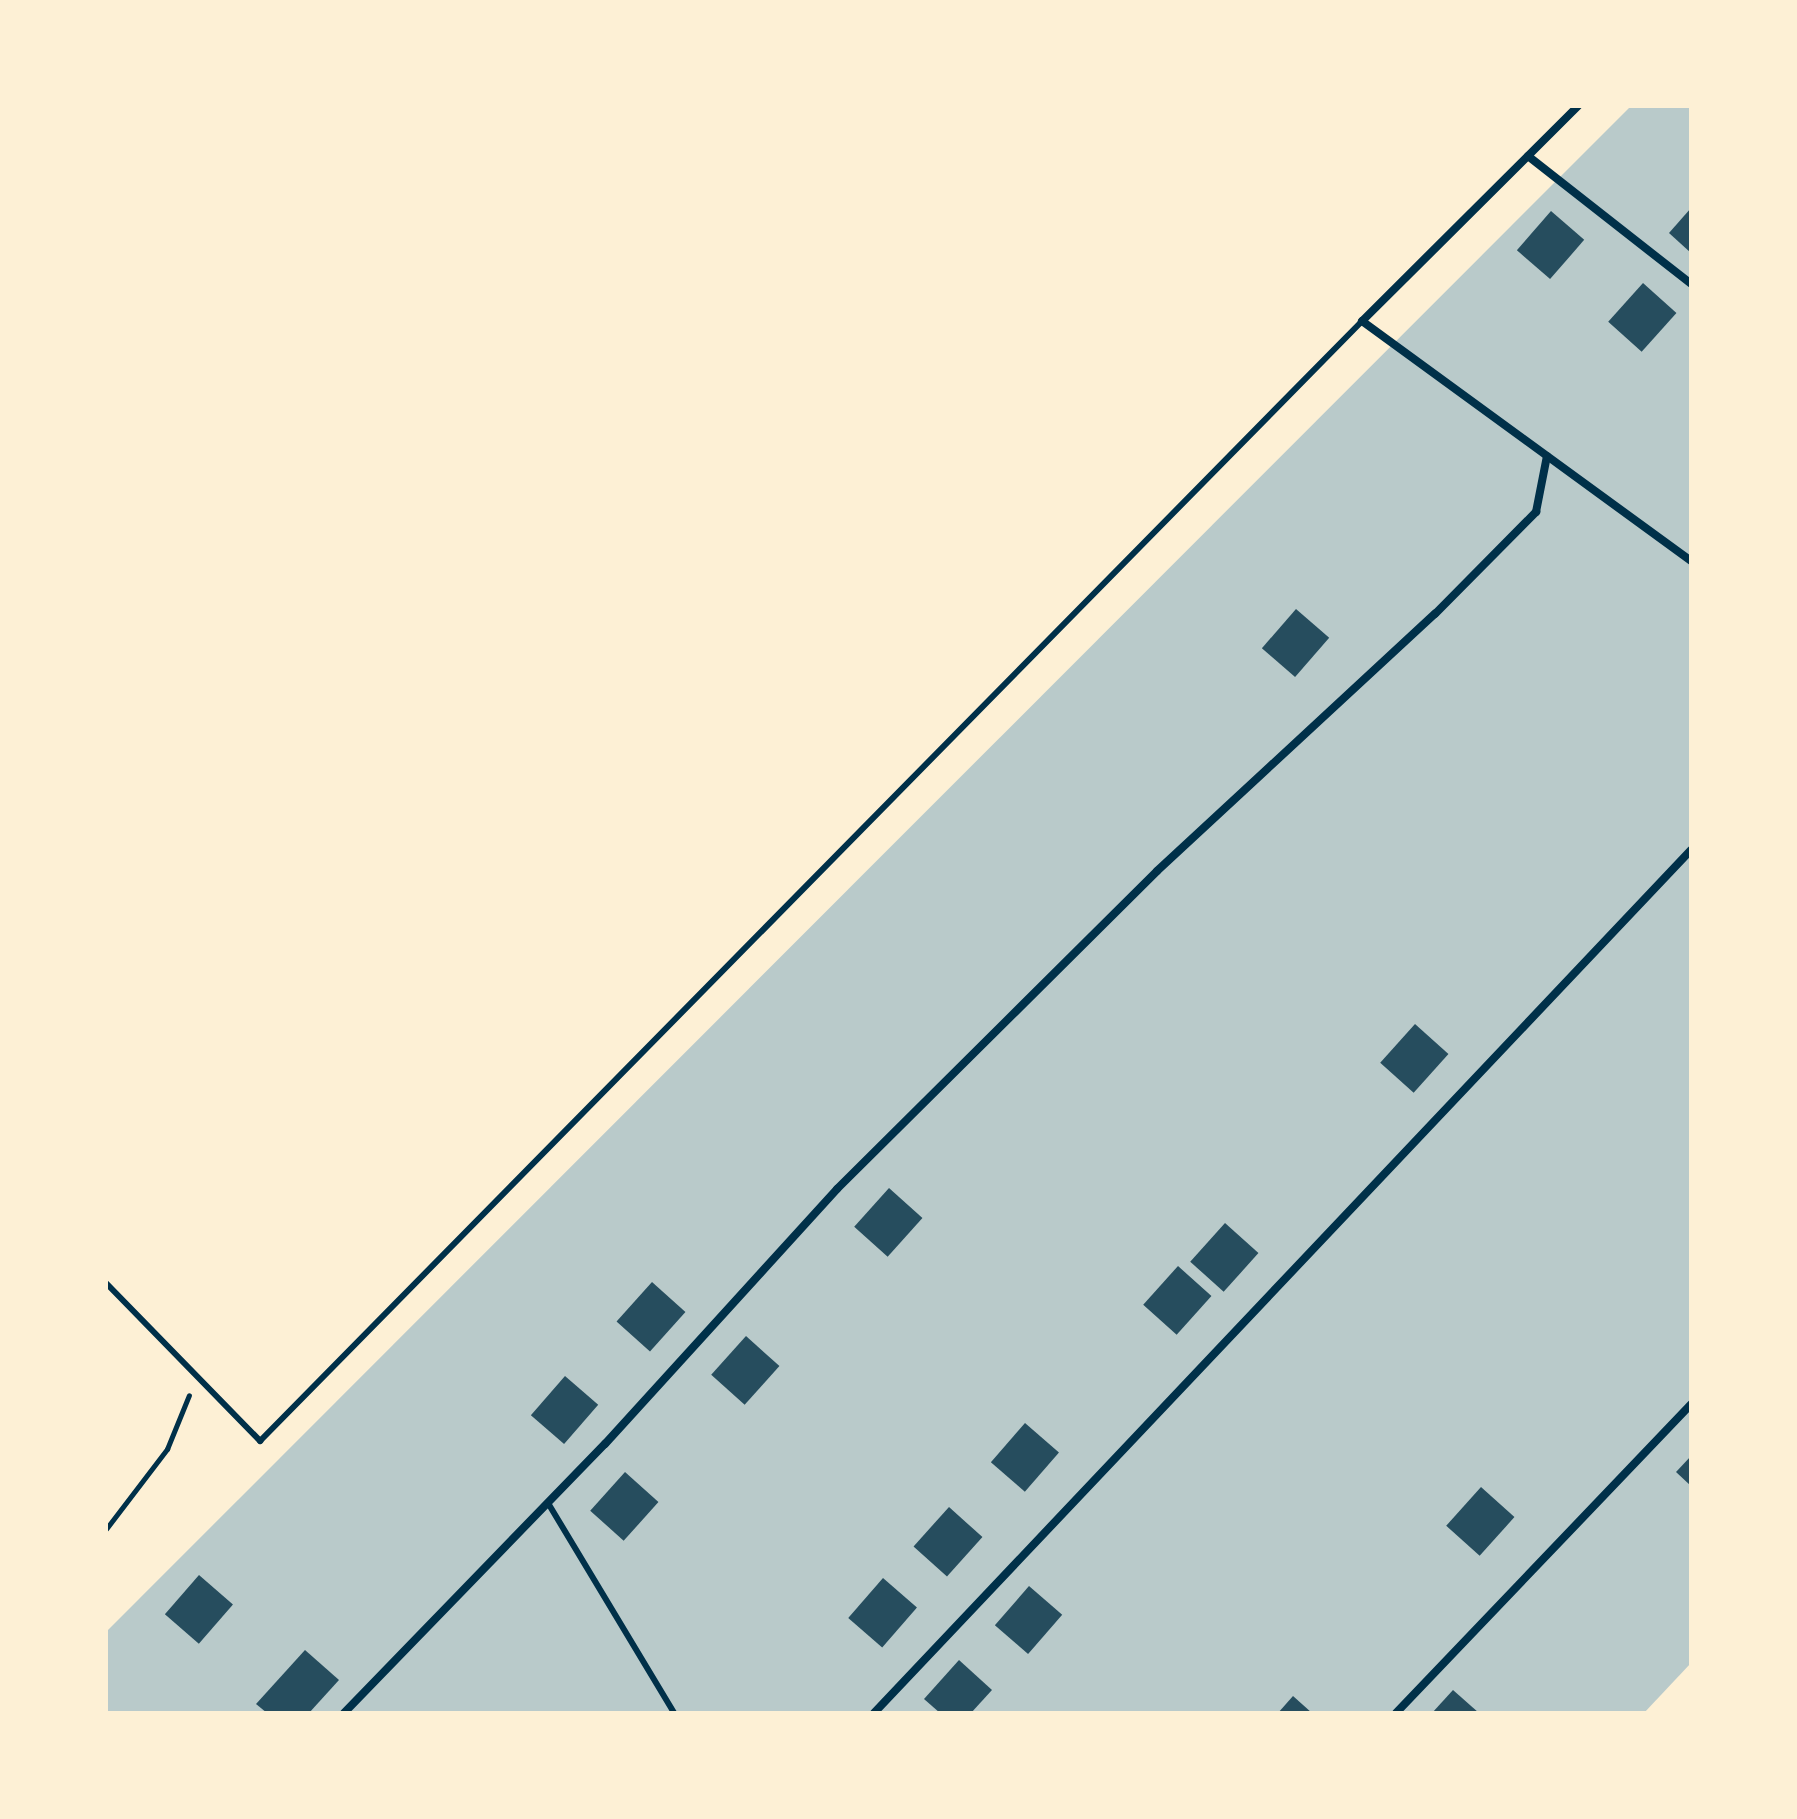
<!DOCTYPE html>
<style>
body{margin:0}
#map{position:relative;width:1797px;height:1819px;overflow:hidden;background:#fdf0d5;font-family:Montserrat,sans-serif}
div>[style]{position:absolute}
.green>*{inset:0;background:#b9caca}
.building>*{inset:0;background:#264d5e;transform-origin:0 0}
.path>*{height:5px;margin:-2.5px;padding:0 2.5px;transform-origin:2.5px;border-radius:2.5px;background:#003049}
.service>*{height:6px;margin:-3px;padding:0 3px;transform-origin:3px;border-radius:3px;background:#003049}
.minor>*{height:8px;margin:-4px;padding:0 4px;transform-origin:4px;border-radius:4px;background:#003049}
span{translate:-50% -50%;white-space:nowrap;text-align:center;line-height:1.15;-webkit-text-stroke:8px #fdf0d5;paint-order:stroke}
.frame{position:absolute;inset:0;border:108px solid #fdf0d5;pointer-events:none}
</style>
<div id="map">
<div class="green">
<div style="clip-path:polygon(1631px 106px,1691px 106px,1691px 1663px,1644px 1713px,106px 1713px,106px 1632px)"></div>
</div>
<div class="building">
<div style="clip-path:polygon(1691px 208px,1691px 253px,1669px 233px)"></div>
<div style="left:1551px;top:211px;width:44px;height:52px;rotate:41deg"></div>
<div style="left:1643px;top:283px;width:45px;height:52px;rotate:42deg"></div>
<div style="left:1296px;top:609px;width:44px;height:52px;rotate:41deg"></div>
<div style="left:1415px;top:1024px;width:45px;height:52px;rotate:42deg"></div>
<div style="left:889px;top:1188px;width:45px;height:52px;rotate:42deg"></div>
<div style="left:1225px;top:1223px;width:45px;height:52px;rotate:42deg"></div>
<div style="left:1178px;top:1266px;width:45px;height:52px;rotate:42deg"></div>
<div style="left:652px;top:1282px;width:45px;height:53px;rotate:42deg"></div>
<div style="left:746px;top:1336px;width:45px;height:52px;rotate:42deg"></div>
<div style="left:565px;top:1376px;width:44px;height:52px;rotate:41deg"></div>
<div style="left:1025px;top:1423px;width:45px;height:52px;rotate:41deg"></div>
<div style="clip-path:polygon(1691px 1456px,1691px 1486px,1676px 1472px)"></div>
<div style="left:625px;top:1472px;width:45px;height:52px;rotate:42deg"></div>
<div style="left:1481px;top:1487px;width:45px;height:52px;rotate:42deg"></div>
<div style="left:949px;top:1507px;width:45px;height:53px;rotate:42deg"></div>
<div style="left:199px;top:1575px;width:45px;height:52px;rotate:41deg"></div>
<div style="left:883px;top:1578px;width:45px;height:53px;rotate:41deg"></div>
<div style="left:1029px;top:1586px;width:44px;height:52px;rotate:41deg"></div>
<div style="clip-path:polygon(305px 1650px,339px 1680px,309px 1713px,267px 1713px,256px 1704px)"></div>
<div style="clip-path:polygon(959px 1660px,992px 1690px,971px 1713px,940px 1713px,924px 1699px)"></div>
<div style="clip-path:polygon(1453px 1690px,1479px 1713px,1432px 1713px)"></div>
<div style="clip-path:polygon(1293px 1696px,1312px 1713px,1278px 1713px)"></div>
</div>
<div class="path">
<div style="left:106px;top:1529px;width:101px;rotate:-52.7deg"></div>
<div style="left:167px;top:1449px;width:58px;rotate:-67.8deg"></div>
</div>
<div class="service">
<div style="left:106px;top:1283px;width:221px;rotate:45.7deg"></div>
<div style="left:260px;top:1441px;width:1571px;rotate:-45.46deg"></div>
<div style="left:548px;top:1503px;width:245px;rotate:59deg"></div>
</div>
<div class="minor">
<div style="left:1578px;top:106px;width:305px;rotate:135.1deg"></div>
<div style="left:1362px;top:321px;width:407px;rotate:36.1deg"></div>
<div style="left:1528px;top:156px;width:207px;rotate:38.1deg"></div>
<div style="left:344px;top:1713px;width:375px;rotate:-45.9deg"></div>
<div style="left:605px;top:1444px;width:345px;rotate:-47.7deg"></div>
<div style="left:837px;top:1189px;width:451px;rotate:-44.8deg"></div>
<div style="left:1157px;top:871px;width:379px;rotate:-42.8deg"></div>
<div style="left:1435px;top:614px;width:144px;rotate:-45.3deg"></div>
<div style="left:1536px;top:512px;width:57px;rotate:-78.9deg"></div>
<div style="left:874px;top:1713px;width:1188px;rotate:-46.57deg"></div>
<div style="left:1396px;top:1713px;width:427px;rotate:-46.3deg"></div>
</div>
<div class="frame"></div>
</div>
